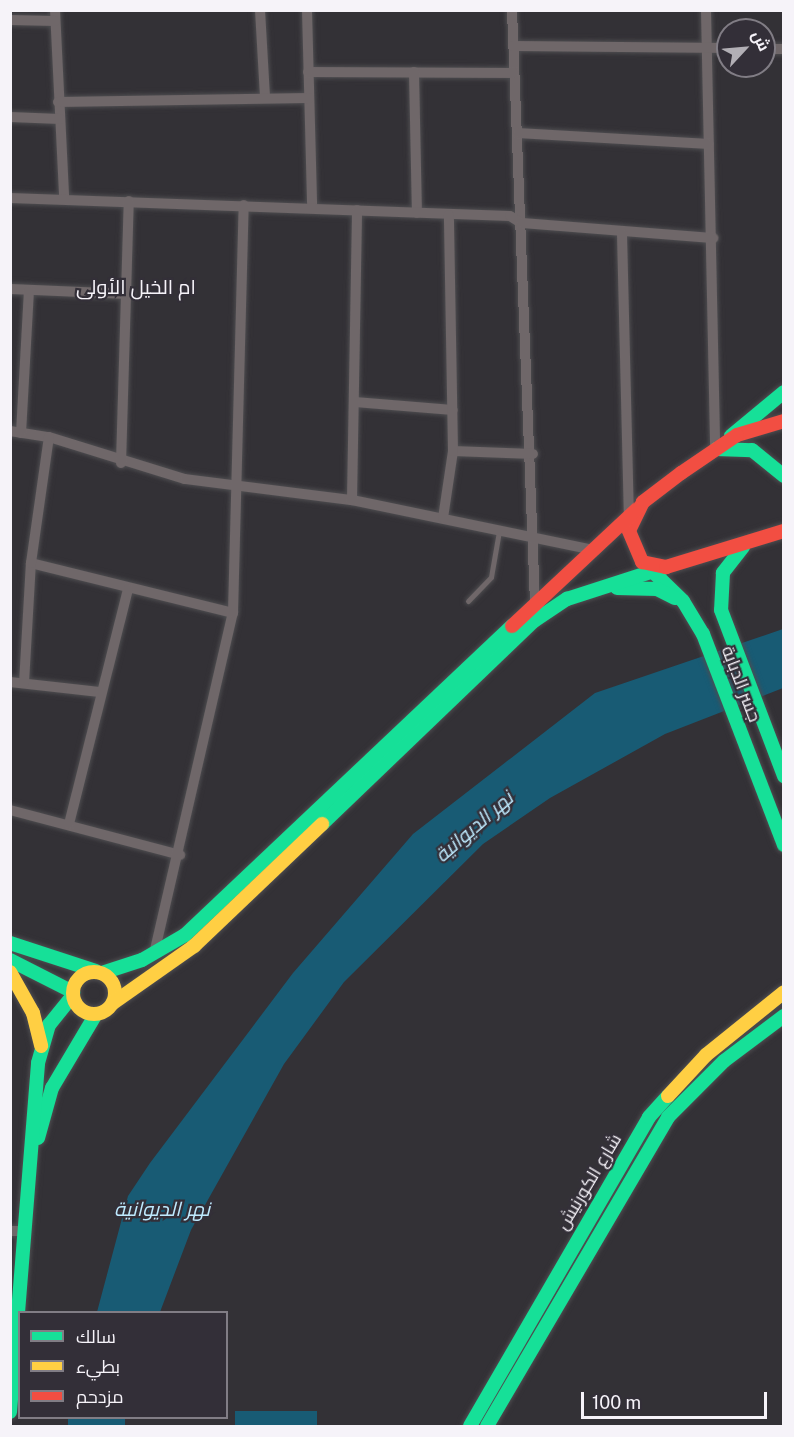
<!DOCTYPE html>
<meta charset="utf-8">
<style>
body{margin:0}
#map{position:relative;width:794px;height:1437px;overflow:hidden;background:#333136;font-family:"Public Sans",Cairo,sans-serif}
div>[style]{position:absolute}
.water>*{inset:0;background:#185b74;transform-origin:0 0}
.roads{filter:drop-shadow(0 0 2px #4e4d50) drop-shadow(0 0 2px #4e4d50)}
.lane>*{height:5px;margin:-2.5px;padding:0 2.5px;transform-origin:2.5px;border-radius:2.5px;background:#6f6769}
.street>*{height:10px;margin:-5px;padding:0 5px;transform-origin:5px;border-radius:5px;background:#6f6769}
.fast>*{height:14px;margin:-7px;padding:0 7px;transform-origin:7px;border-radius:7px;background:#16e098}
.slow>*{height:14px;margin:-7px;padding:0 7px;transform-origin:7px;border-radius:7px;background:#ffcf43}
.slow>.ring{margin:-7px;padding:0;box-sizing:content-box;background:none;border:14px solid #ffcf43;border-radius:50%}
.jam>*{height:14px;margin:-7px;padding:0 7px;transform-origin:7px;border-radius:7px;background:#f24e42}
span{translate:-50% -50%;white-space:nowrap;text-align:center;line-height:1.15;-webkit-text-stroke:4.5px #332f38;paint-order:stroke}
.street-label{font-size:18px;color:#f6f3f9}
.neighbourhood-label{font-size:20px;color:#f6f3f9}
.water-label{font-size:20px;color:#beeafe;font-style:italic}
.frame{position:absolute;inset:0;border:12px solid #f6f3f9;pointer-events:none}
.legend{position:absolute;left:18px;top:1311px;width:210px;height:108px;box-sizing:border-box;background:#332f38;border:2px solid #817d85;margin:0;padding:8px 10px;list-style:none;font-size:18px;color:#f6f3f9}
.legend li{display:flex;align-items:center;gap:12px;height:30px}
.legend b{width:30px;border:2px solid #817d85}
.north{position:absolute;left:716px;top:18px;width:60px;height:60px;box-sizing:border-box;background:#332f38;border:2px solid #817d85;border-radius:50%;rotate:64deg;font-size:16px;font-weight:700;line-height:24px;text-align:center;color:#f6f3f9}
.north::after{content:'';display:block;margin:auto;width:21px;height:27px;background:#b2afb5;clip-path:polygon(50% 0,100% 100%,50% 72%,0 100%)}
.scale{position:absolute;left:581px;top:1392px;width:186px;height:27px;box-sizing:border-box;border:3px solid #f6f3f9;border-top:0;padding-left:8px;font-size:18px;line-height:21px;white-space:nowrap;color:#f6f3f9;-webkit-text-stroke:4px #332f38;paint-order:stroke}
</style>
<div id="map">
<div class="water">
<div style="clip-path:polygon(783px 629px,783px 688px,665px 734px,550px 798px,483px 844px,344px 982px,284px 1064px,191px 1230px,160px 1312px,97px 1312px,128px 1196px,150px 1163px,293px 973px,413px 834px,595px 693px)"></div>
<div style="left:235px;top:1411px;width:82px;height:15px"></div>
<div style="left:68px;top:1418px;width:57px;height:9px"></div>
</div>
<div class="roads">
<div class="lane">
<div style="left:468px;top:601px;width:33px;rotate:-46deg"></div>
<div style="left:491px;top:577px;width:47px;rotate:-80.1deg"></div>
</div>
<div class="street">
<div style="left:55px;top:10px;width:187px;rotate:87.2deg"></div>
<div style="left:260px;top:10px;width:87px;rotate:86.7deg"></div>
<div style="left:307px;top:10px;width:196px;rotate:88.5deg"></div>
<div style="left:512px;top:10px;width:592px;rotate:87.78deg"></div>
<div style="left:706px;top:10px;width:439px;rotate:88.8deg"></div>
<div style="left:10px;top:20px;width:45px;rotate:1.3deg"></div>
<div style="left:513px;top:46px;width:215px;rotate:0.5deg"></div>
<div style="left:764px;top:49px;width:20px"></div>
<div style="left:308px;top:72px;width:206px;rotate:0.3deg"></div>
<div style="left:414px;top:72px;width:141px;rotate:88.8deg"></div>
<div style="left:58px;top:102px;width:251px;rotate:-0.9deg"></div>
<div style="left:10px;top:117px;width:50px;rotate:2.3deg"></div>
<div style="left:518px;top:133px;width:191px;rotate:3.3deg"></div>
<div style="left:10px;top:198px;width:500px;rotate:2.06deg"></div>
<div style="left:510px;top:216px;width:13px;rotate:32deg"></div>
<div style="left:521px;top:223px;width:193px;rotate:4.5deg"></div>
<div style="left:622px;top:234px;width:287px;rotate:88.6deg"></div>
<div style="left:10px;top:289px;width:119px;rotate:2.4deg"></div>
<div style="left:355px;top:402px;width:98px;rotate:4.7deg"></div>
<div style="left:10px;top:431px;width:39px;rotate:9deg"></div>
<div style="left:49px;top:437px;width:142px;rotate:17.2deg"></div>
<div style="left:185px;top:479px;width:168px;rotate:7.2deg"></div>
<div style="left:352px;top:500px;width:246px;rotate:11.7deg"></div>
<div style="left:21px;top:433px;width:143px;rotate:-86.8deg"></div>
<div style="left:453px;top:451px;width:80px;rotate:2.1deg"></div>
<div style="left:121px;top:463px;width:262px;rotate:-88.3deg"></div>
<div style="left:352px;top:500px;width:290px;rotate:-89deg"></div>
<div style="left:443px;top:518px;width:68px;rotate:-81.5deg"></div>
<div style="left:453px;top:451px;width:236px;rotate:-91deg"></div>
<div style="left:31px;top:563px;width:208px;rotate:13.9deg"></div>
<div style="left:10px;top:682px;width:90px;rotate:6.4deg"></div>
<div style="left:24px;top:683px;width:120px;rotate:-86.7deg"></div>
<div style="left:31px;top:563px;width:127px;rotate:-81.9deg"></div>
<div style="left:10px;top:810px;width:176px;rotate:14.8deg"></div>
<div style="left:69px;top:824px;width:242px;rotate:-75.9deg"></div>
<div style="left:154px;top:954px;width:350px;rotate:-77deg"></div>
<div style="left:233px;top:613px;width:408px;rotate:-88.5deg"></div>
<div style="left:10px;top:1231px;width:15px"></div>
</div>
<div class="fast">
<div style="left:731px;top:436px;width:69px;rotate:-39.7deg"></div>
<div style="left:716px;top:449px;width:36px;rotate:2deg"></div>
<div style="left:752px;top:450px;width:41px;rotate:39.1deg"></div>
<div style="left:743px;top:547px;width:33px;rotate:128deg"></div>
<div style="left:723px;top:573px;width:37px;rotate:93deg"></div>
<div style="left:721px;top:610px;width:178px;rotate:69.2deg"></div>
<div style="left:647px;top:566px;width:50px;rotate:44.2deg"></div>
<div style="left:683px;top:601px;width:39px;rotate:59deg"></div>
<div style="left:703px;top:634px;width:226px;rotate:69deg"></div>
<div style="left:617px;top:588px;width:40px;rotate:1.4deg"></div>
<div style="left:657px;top:589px;width:20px;rotate:27deg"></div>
<div style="left:322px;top:824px;width:294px;rotate:-43.8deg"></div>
<div style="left:534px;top:621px;width:40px;rotate:-34deg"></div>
<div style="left:567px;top:599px;width:104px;rotate:-17.9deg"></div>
<div style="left:10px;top:943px;width:90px;rotate:18deg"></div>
<div style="left:10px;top:960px;width:71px;rotate:26.9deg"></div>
<div style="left:102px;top:973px;width:42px;rotate:-18deg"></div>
<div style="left:142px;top:960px;width:50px;rotate:-30.2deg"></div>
<div style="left:185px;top:935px;width:450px;rotate:-43.4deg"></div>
<div style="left:38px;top:1138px;width:52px;rotate:-74.4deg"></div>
<div style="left:52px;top:1088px;width:86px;rotate:-59.3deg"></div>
<div style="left:10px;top:1412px;width:350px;rotate:-85.4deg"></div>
<div style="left:38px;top:1063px;width:40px;rotate:-74deg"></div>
<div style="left:49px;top:1025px;width:38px;rotate:-51deg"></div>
<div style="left:470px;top:1426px;width:357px;rotate:-59.9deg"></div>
<div style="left:649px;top:1117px;width:28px;rotate:-48deg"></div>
<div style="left:487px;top:1426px;width:358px;rotate:-59.6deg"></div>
<div style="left:668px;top:1117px;width:79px;rotate:-45deg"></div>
<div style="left:724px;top:1061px;width:75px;rotate:-36.9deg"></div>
</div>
<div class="slow">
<div class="ring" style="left:73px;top:972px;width:28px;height:28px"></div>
<div style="left:10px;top:972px;width:47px;rotate:60.7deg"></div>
<div style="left:33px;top:1013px;width:34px;rotate:76deg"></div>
<div style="left:113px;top:1003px;width:99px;rotate:-35.1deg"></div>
<div style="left:194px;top:946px;width:177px;rotate:-43.6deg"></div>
<div style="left:668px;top:1096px;width:56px;rotate:-47.2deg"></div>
<div style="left:706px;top:1055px;width:100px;rotate:-38.9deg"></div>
</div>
<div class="jam">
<div style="left:784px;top:421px;width:49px;rotate:163.4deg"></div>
<div style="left:737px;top:435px;width:68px;rotate:145.8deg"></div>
<div style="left:681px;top:473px;width:48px;rotate:142.7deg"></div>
<div style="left:643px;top:502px;width:32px;rotate:116deg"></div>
<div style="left:629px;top:531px;width:34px;rotate:67deg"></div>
<div style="left:642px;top:562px;width:25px;rotate:12deg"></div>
<div style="left:666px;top:567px;width:123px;rotate:-17deg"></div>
<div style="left:512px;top:626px;width:171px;rotate:-43.1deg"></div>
</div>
</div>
<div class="street-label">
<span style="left:741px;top:684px;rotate:69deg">جسر الدبابة</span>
<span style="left:589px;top:1182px;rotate:-59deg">شارع الكورنيش</span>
</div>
<div class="neighbourhood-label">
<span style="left:136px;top:287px">ام الخيل الأولى</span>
</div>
<div class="water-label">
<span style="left:474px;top:827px;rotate:-41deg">نهر الديوانية</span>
<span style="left:162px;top:1209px">نهر الديوانية</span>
</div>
<div class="frame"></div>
<ul class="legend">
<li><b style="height:8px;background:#16e098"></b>سالك</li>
<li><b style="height:8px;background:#ffcf43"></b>بطيء</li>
<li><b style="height:8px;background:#f24e42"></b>مزدحم</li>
</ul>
<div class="north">ش</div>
<div class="scale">100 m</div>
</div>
